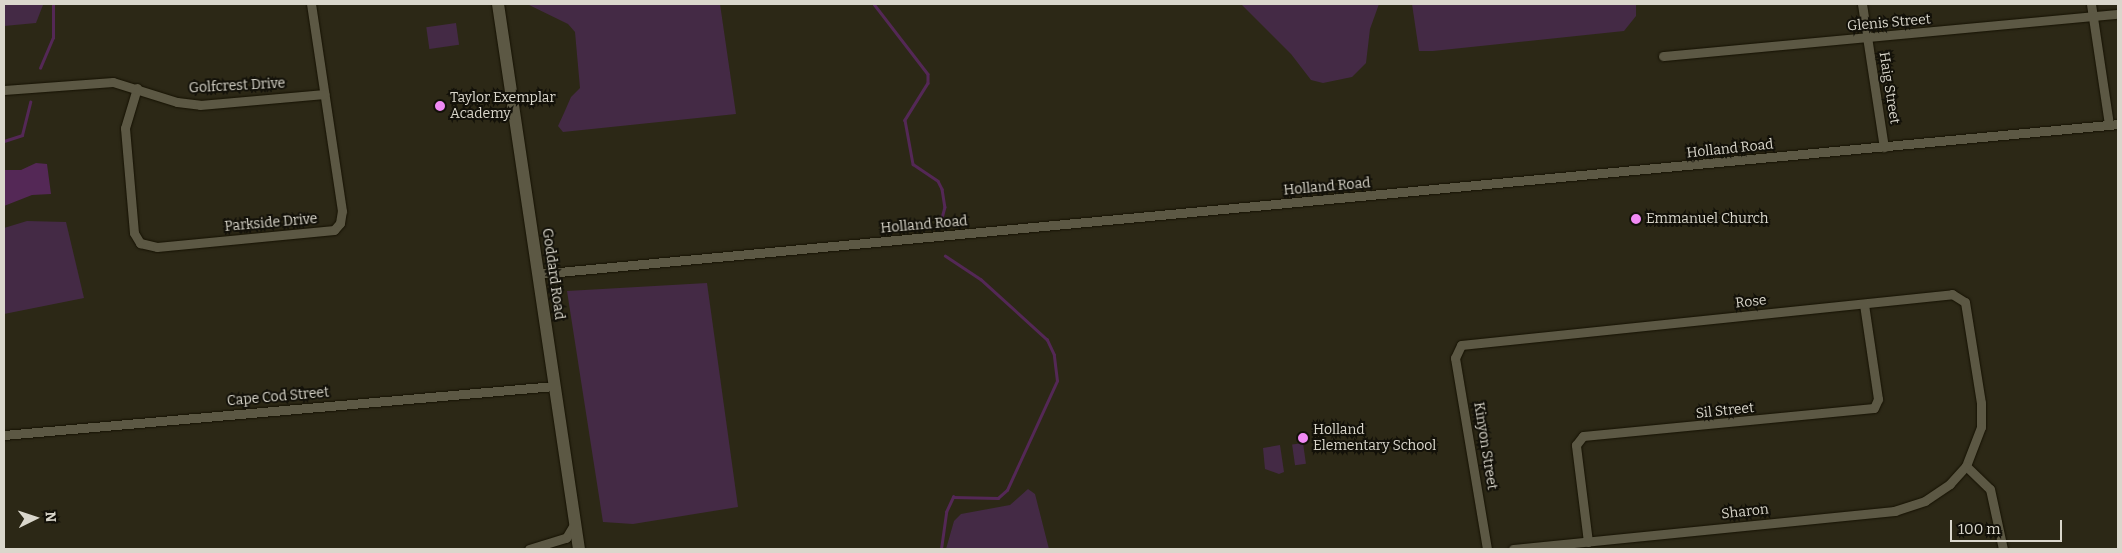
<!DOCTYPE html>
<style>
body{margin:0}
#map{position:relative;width:2122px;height:553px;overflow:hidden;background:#2c2816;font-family:Bitter,serif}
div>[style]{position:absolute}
.green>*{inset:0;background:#442a45;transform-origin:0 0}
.water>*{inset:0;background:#542856}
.stream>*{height:2.5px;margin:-1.25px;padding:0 1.25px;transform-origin:1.25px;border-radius:1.25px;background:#542856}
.roads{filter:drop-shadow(0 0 1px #151102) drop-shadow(0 0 1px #151102)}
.minor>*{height:9px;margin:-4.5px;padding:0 4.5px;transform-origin:4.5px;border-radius:4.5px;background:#5c5844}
.secondary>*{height:12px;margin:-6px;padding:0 6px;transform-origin:6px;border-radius:6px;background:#5c5844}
.dots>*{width:14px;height:14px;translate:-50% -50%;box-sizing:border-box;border:2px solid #131109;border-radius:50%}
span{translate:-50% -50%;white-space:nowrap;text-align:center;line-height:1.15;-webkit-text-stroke:4px #131109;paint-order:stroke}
.street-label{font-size:14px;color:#dad7cc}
.poi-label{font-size:14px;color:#dad7cc}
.left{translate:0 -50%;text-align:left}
.frame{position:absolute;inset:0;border:5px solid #dad7cc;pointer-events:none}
.north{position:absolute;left:10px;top:493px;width:50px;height:50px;-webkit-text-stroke:4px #131109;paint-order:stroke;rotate:86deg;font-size:14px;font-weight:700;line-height:20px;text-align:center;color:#dad7cc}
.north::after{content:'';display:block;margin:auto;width:18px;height:22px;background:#dad7cc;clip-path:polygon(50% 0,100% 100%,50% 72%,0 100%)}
.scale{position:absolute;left:1950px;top:520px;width:112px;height:22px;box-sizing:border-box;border:2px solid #dad7cc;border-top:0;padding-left:6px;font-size:15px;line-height:18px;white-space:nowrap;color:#dad7cc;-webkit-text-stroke:4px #131109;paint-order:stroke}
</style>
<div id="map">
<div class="green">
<div style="clip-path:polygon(4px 4px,27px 4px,43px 5px,36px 23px,4px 26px)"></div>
<div style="clip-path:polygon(527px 4px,720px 4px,736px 114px,563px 132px,558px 126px,564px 113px,571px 97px,580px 88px,575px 32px,568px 24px)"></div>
<div style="clip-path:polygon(1241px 4px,1379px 4px,1370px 29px,1366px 63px,1352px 77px,1323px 83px,1311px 80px,1291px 54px)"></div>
<div style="clip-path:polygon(1412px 4px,1636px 4px,1636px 16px,1624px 31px,1433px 51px,1419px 51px)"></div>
<div style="left:456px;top:23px;width:22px;height:30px;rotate:82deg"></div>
<div style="clip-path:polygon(27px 221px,66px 222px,84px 298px,4px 314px,4px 228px)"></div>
<div style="clip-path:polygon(707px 283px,738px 507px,633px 524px,603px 522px,567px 291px)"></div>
<div style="left:1303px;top:443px;width:21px;height:11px;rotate:82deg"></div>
<div style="clip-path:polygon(1280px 445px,1284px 472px,1279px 474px,1265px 469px,1263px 448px)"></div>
<div style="clip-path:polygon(1028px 489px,1035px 494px,1049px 549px,946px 549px,954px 521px,961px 514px,1010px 505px)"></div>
</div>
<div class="water">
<div style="clip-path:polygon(36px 163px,47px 164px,51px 194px,32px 195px,4px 206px,4px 170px,21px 170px)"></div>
</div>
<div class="stream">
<div style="left:874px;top:4px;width:88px;rotate:52.4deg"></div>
<div style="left:928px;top:74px;width:9px;rotate:90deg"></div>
<div style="left:928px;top:83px;width:44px;rotate:121.9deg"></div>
<div style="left:905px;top:120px;width:45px;rotate:79.7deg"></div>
<div style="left:913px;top:164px;width:30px;rotate:34deg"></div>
<div style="left:938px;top:181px;width:9px;rotate:63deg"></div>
<div style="left:942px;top:189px;width:18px;rotate:81deg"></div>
<div style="left:945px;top:207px;width:16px;rotate:105deg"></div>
<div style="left:40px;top:68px;width:33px;rotate:-67deg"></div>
<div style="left:53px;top:38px;width:34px;rotate:-90deg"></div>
<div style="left:4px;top:141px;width:19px;rotate:-18deg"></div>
<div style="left:22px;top:135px;width:34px;rotate:-76deg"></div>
<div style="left:941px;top:549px;width:37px;rotate:-82deg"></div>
<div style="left:946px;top:512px;width:17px;rotate:-65deg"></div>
<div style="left:953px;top:497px;width:45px;rotate:1.3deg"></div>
<div style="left:998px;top:498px;width:12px;rotate:-42deg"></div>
<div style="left:1007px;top:490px;width:120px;rotate:-65.4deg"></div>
<div style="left:1057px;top:381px;width:26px;rotate:-97deg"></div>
<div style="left:1054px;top:355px;width:17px;rotate:-115deg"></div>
<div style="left:1047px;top:340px;width:89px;rotate:-137.7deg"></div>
<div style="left:981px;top:280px;width:43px;rotate:-146.3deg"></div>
</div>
<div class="roads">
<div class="minor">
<div style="left:1862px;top:4px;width:145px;rotate:81.3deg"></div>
<div style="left:2091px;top:4px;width:122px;rotate:81.5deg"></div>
<div style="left:1663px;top:56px;width:457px;rotate:-5.3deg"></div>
<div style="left:137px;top:88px;width:42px;rotate:106.7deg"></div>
<div style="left:125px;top:128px;width:105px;rotate:85.1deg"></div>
<div style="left:134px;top:233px;width:12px;rotate:59deg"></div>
<div style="left:140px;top:243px;width:17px;rotate:13deg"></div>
<div style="left:157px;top:247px;width:178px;rotate:-5.5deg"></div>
<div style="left:334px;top:230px;width:9px;rotate:-49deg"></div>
<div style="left:340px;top:223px;width:12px;rotate:-81deg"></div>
<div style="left:342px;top:211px;width:209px;rotate:-98.5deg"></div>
<div style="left:4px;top:90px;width:109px;rotate:-4.2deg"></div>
<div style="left:113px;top:82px;width:67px;rotate:17.4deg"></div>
<div style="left:177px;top:102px;width:23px;rotate:7deg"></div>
<div style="left:200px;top:105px;width:125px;rotate:-5deg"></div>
<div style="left:538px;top:274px;width:1587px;rotate:-5.42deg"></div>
<div style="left:4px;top:435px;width:552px;rotate:-5.09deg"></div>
<div style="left:1966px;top:466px;width:33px;rotate:44deg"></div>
<div style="left:1990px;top:489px;width:61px;rotate:77.8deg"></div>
<div style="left:1588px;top:542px;width:98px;rotate:-97.1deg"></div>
<div style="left:1576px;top:445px;width:11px;rotate:-52deg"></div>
<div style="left:1583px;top:436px;width:292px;rotate:-5.5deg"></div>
<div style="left:1874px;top:408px;width:10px;rotate:-66deg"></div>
<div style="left:1878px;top:399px;width:96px;rotate:-98.4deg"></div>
<div style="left:529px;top:549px;width:39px;rotate:-17deg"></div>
<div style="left:566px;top:538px;width:17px;rotate:-59deg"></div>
<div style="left:1487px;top:549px;width:194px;rotate:-99.5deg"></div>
<div style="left:1455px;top:358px;width:14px;rotate:-65deg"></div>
<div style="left:1461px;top:345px;width:494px;rotate:-5.9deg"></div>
<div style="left:1952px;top:294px;width:15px;rotate:32deg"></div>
<div style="left:1965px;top:302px;width:102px;rotate:81deg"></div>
<div style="left:1981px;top:403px;width:24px;rotate:90deg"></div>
<div style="left:1981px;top:427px;width:42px;rotate:111deg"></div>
<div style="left:1966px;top:466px;width:24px;rotate:132deg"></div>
<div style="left:1950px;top:484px;width:30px;rotate:146deg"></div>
<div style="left:1925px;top:501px;width:32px;rotate:162deg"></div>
<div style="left:1895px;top:511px;width:384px;rotate:174.3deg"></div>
</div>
<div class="secondary">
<div style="left:498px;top:4px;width:551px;rotate:81.55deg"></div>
</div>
</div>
<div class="dots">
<div style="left:440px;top:106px;background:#f18af4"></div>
<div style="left:1636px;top:219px;background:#f18af4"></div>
<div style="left:1303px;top:438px;background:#f18af4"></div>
</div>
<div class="street-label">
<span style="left:1889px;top:23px;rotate:-5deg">Glenis Street</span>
<span style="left:237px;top:86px;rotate:-3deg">Golfcrest Drive</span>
<span style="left:1889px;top:88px;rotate:81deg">Haig Street</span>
<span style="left:1730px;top:149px;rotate:-6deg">Holland Road</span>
<span style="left:1327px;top:187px;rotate:-5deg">Holland Road</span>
<span style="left:271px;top:223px;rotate:-5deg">Parkside Drive</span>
<span style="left:924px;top:225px;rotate:-5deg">Holland Road</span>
<span style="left:553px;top:274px;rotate:82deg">Goddard Road</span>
<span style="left:1751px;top:302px;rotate:-6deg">Rose</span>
<span style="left:278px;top:397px;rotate:-5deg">Cape Cod Street</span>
<span style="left:1725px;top:411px;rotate:-6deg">Sil Street</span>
<span style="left:1485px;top:446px;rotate:81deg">Kinyon Street</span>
<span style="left:1745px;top:512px;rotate:-6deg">Sharon</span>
</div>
<div class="poi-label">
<span class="left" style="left:450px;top:106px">Taylor Exemplar<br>Academy</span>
<span class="left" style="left:1646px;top:219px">Emmanuel Church</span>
<span class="left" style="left:1313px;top:438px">Holland<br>Elementary School</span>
</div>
<div class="frame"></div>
<div class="north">N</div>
<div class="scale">100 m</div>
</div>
